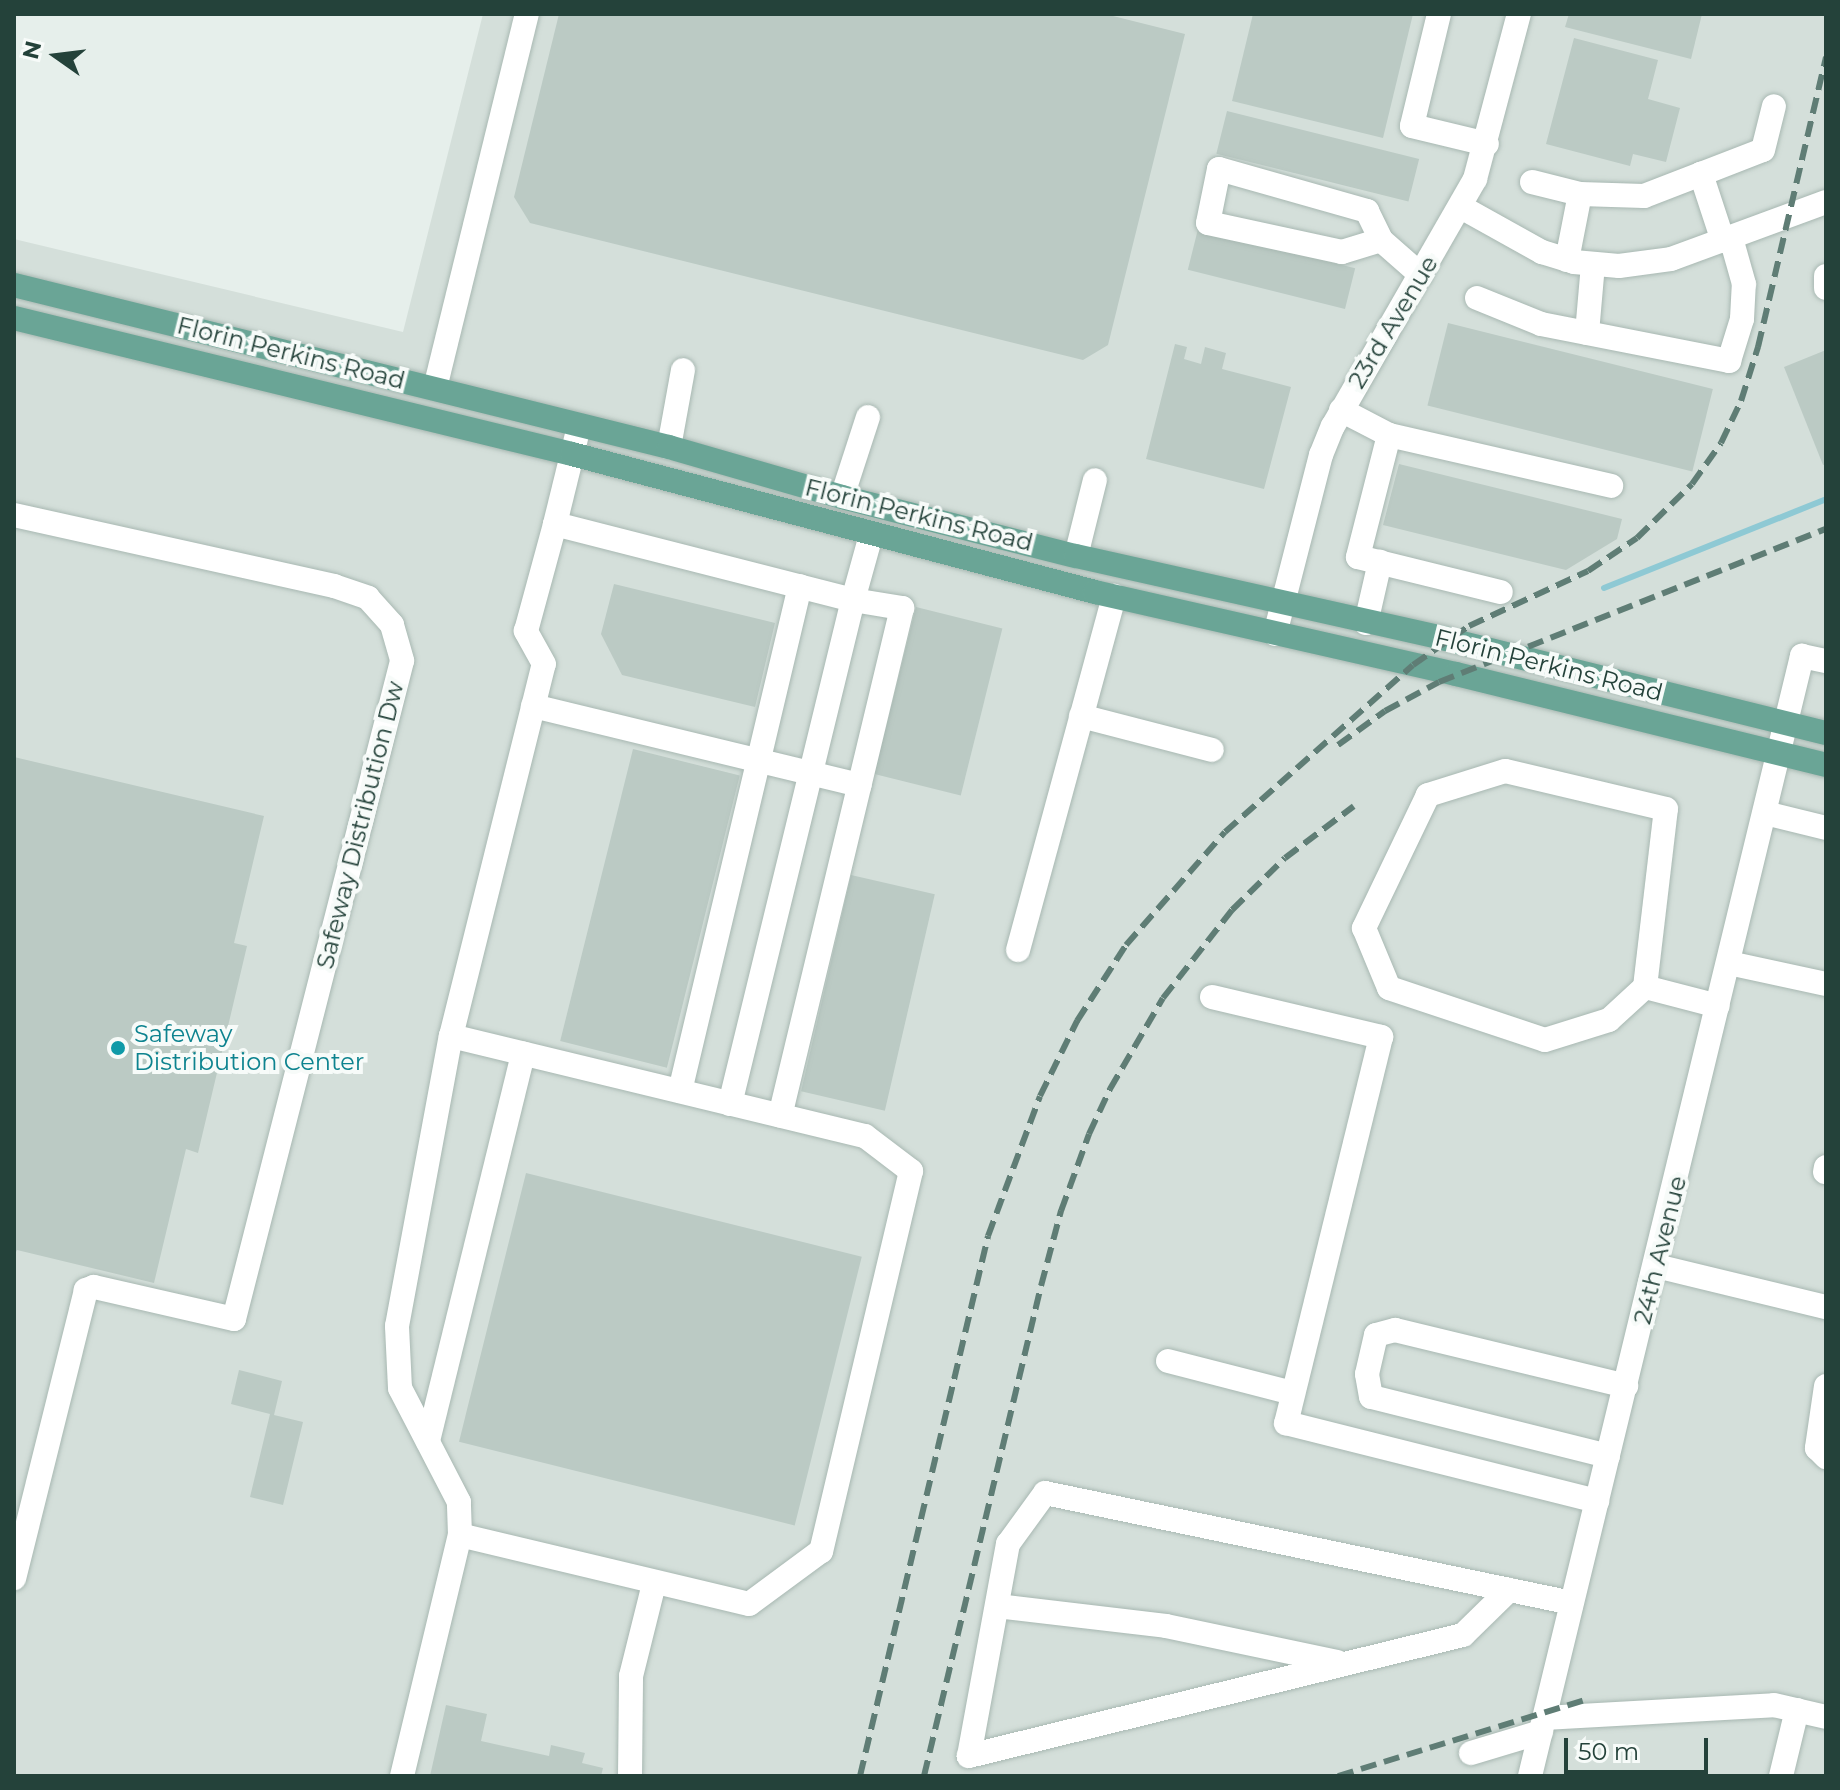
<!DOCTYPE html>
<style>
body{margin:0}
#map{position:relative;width:1840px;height:1790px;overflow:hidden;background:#e6efeb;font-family:Montserrat,sans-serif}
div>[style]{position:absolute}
.built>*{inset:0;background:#d4dfda}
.stream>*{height:6px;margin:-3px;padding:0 3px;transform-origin:3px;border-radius:3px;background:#8ec9d4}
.building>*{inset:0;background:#bbcac4;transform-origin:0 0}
.roads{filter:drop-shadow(0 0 2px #a8b8b2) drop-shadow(0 0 2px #a8b8b2)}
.minor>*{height:24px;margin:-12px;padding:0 12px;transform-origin:12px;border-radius:12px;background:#fff}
.major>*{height:24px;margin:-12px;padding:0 12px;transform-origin:12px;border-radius:12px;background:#6aa596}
.rail>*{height:6px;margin-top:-3px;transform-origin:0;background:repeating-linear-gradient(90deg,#5f7d75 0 16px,transparent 0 24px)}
.dots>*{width:22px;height:22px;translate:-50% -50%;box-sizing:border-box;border:4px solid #f7fbf9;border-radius:50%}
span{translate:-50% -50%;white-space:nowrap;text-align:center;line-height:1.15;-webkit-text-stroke:8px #f7fbf9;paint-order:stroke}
.street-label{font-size:24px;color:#24423a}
.culture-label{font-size:24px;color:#0d838f}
.left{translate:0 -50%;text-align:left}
.frame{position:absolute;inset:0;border:16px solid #24423a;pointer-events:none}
.north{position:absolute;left:16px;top:16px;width:80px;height:80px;-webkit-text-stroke:6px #f7fbf9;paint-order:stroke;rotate:284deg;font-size:22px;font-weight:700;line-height:32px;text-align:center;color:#24423a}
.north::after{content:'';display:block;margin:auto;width:28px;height:36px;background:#24423a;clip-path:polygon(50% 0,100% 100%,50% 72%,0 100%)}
.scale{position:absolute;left:1564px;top:1738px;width:144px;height:36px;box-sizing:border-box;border:4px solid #24423a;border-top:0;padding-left:10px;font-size:24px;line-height:28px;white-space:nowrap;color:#24423a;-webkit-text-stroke:6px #f7fbf9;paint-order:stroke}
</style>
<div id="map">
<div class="built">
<div style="clip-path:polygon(483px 14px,1826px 14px,1826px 1776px,14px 1776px,14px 239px,403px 332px)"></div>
</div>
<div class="stream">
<div style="left:1604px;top:588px;width:239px;rotate:-21.8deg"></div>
</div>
<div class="building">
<div style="clip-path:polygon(559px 14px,1105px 14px,1185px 34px,1108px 345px,1083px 360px,530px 223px,514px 197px)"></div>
<div style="clip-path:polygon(1253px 14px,1413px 14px,1383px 138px,1232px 101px)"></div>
<div style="clip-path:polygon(1569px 14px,1702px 14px,1691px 59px,1565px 27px)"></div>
<div style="clip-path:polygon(1574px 38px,1658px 60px,1648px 99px,1680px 108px,1666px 162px,1633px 154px,1630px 166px,1546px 144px)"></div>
<div style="left:1227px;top:111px;width:198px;height:44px;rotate:14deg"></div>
<div style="left:1198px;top:229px;width:162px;height:42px;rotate:14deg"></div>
<div style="left:1448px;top:323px;width:273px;height:85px;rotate:14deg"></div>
<div style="clip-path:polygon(1175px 344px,1187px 347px,1184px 359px,1201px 364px,1205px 347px,1226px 353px,1222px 369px,1291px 387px,1264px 489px,1146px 459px)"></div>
<div style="clip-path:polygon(1826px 350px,1826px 464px,1823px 465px,1784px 367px)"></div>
<div style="clip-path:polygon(1399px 464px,1622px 519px,1617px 539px,1566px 570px,1383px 525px)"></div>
<div style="clip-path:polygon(614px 584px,775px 623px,755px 707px,622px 675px,601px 634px)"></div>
<div style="left:916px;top:607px;width:89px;height:172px;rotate:14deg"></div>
<div style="left:633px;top:749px;width:110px;height:301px;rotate:14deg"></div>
<div style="clip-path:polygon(14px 757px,264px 816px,234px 943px,247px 946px,198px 1153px,186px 1149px,154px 1283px,17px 1250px,14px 1256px)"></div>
<div style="left:851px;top:875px;width:86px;height:222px;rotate:13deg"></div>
<div style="left:526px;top:1173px;width:346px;height:277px;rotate:14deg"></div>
<div style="clip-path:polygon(239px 1370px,282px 1381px,274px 1415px,303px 1422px,283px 1505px,250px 1497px,270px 1414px,231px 1404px)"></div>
<div style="clip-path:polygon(446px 1705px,487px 1714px,481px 1741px,549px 1756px,551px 1745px,585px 1753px,582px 1763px,603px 1768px,601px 1776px,430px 1776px)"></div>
</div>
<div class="roads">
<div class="minor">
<div style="left:1439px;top:14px;width:115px;rotate:103.6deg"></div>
<div style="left:1412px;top:126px;width:77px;rotate:13.5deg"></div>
<div style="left:1532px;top:182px;width:49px;rotate:14deg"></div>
<div style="left:1580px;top:194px;width:64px;rotate:1.8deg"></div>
<div style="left:1644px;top:196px;width:61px;rotate:-21.1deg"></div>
<div style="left:1461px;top:207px;width:93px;rotate:29.1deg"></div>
<div style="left:1542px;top:252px;width:34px;rotate:17deg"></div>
<div style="left:1574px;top:262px;width:45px;rotate:5.1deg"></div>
<div style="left:1619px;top:266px;width:52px;rotate:-7.7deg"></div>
<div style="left:1671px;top:259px;width:165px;rotate:-20.2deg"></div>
<div style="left:1381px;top:240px;width:41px;rotate:162.9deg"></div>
<div style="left:1342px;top:252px;width:137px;rotate:-167.8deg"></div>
<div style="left:1208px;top:223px;width:55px;rotate:-78.5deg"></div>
<div style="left:1219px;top:169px;width:154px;rotate:15.8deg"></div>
<div style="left:1367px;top:211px;width:32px;rotate:64deg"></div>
<div style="left:1381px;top:240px;width:53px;rotate:41.2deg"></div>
<div style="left:1723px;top:241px;width:71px;rotate:-108.2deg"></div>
<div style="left:1701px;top:174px;width:66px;rotate:-21.2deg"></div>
<div style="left:1763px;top:150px;width:45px;rotate:-76deg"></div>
<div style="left:1567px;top:260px;width:67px;rotate:-78.9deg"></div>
<div style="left:1826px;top:276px;width:12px;rotate:90deg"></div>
<div style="left:1477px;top:298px;width:69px;rotate:22.1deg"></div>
<div style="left:1541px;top:324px;width:192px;rotate:11.1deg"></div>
<div style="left:1729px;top:361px;width:44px;rotate:-72.8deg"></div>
<div style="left:1742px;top:319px;width:35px;rotate:-87deg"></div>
<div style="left:1744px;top:284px;width:48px;rotate:-105.8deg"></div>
<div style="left:1587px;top:333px;width:68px;rotate:-85deg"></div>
<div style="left:435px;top:388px;width:385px;rotate:-76.2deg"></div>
<div style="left:1341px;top:410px;width:54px;rotate:27.5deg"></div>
<div style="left:1389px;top:435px;width:228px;rotate:12.9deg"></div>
<div style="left:1389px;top:435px;width:126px;rotate:104.3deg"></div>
<div style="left:1358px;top:557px;width:147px;rotate:13.8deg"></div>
<div style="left:669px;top:447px;width:78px;rotate:-79.7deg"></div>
<div style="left:842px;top:497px;width:84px;rotate:-72deg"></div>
<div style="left:14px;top:515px;width:328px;rotate:12.5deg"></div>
<div style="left:334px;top:586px;width:36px;rotate:19deg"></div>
<div style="left:368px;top:598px;width:36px;rotate:48deg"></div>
<div style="left:392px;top:625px;width:37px;rotate:74deg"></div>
<div style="left:402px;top:661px;width:679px;rotate:104.32deg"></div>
<div style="left:234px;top:1319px;width:144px;rotate:-167.1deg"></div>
<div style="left:94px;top:1287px;width:9px;rotate:159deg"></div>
<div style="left:86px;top:1290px;width:297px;rotate:104deg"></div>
<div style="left:555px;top:524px;width:101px;rotate:-76.2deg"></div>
<div style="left:1076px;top:556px;width:78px;rotate:-76deg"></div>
<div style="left:1366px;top:623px;width:63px;rotate:-77.1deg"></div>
<div style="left:1275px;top:634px;width:185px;rotate:-75.6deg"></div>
<div style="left:1321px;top:455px;width:31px;rotate:-68deg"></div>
<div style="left:1333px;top:426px;width:285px;rotate:-60.1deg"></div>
<div style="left:1475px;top:179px;width:171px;rotate:-75.1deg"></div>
<div style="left:533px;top:706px;width:336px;rotate:13.6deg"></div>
<div style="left:1081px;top:716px;width:135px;rotate:14.5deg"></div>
<div style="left:1765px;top:813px;width:63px;rotate:13.8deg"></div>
<div style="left:1018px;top:950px;width:367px;rotate:-74.8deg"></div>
<div style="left:1729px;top:963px;width:99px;rotate:12.2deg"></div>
<div style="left:1645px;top:987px;width:179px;rotate:-83.3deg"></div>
<div style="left:1666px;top:809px;width:165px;rotate:-166.7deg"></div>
<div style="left:1505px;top:771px;width:81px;rotate:162.7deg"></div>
<div style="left:1428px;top:795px;width:148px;rotate:115.7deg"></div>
<div style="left:1364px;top:928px;width:65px;rotate:67.4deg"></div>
<div style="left:1389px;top:988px;width:164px;rotate:18.4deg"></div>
<div style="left:1545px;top:1040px;width:67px;rotate:-17.4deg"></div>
<div style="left:1609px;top:1020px;width:49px;rotate:-42.5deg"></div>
<div style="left:1645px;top:987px;width:75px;rotate:14.6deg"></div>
<div style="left:1212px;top:997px;width:174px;rotate:13.3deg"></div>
<div style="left:1381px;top:1037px;width:398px;rotate:103.8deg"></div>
<div style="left:1286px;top:1423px;width:321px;rotate:14.1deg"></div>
<div style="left:451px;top:1036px;width:426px;rotate:13.6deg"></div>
<div style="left:865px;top:1136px;width:58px;rotate:37.3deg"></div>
<div style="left:911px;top:1171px;width:391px;rotate:103.3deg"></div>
<div style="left:821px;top:1551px;width:89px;rotate:143.6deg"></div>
<div style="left:749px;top:1604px;width:297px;rotate:-166.6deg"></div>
<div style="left:460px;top:1535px;width:33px;rotate:-92deg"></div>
<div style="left:459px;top:1502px;width:128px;rotate:-117.4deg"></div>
<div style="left:400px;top:1388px;width:62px;rotate:-92.8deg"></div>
<div style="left:397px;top:1326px;width:295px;rotate:-79.5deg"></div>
<div style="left:451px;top:1036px;width:383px;rotate:-76deg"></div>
<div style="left:544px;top:664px;width:38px;rotate:-119deg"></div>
<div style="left:526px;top:631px;width:111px;rotate:-74.8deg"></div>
<div style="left:555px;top:524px;width:308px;rotate:14.3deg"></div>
<div style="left:853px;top:600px;width:67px;rotate:-74.5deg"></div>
<div style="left:680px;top:1091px;width:519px;rotate:-76.63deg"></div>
<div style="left:730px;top:1104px;width:519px;rotate:-76.29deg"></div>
<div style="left:853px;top:600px;width:50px;rotate:9.3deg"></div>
<div style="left:902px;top:608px;width:522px;rotate:103.5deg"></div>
<div style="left:1825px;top:1172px;width:5px;rotate:-79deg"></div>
<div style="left:1656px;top:1266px;width:175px;rotate:13.6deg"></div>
<div style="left:1168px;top:1361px;width:129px;rotate:14.4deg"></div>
<div style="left:1826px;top:1386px;width:63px;rotate:98.3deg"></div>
<div style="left:1817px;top:1448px;width:13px;rotate:45deg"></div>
<div style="left:428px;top:1441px;width:399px;rotate:-76.2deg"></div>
<div style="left:1608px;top:1456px;width:244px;rotate:-166deg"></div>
<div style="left:1371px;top:1397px;width:23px;rotate:-100deg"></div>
<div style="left:1367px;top:1374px;width:40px;rotate:-77deg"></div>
<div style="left:1376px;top:1335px;width:20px;rotate:-15deg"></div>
<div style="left:1395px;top:1330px;width:238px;rotate:13.6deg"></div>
<div style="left:1509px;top:1590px;width:64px;rotate:135.6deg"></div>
<div style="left:1463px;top:1635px;width:509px;rotate:166.24deg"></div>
<div style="left:969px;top:1756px;width:216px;rotate:-79.6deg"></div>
<div style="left:1008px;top:1544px;width:63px;rotate:-54deg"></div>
<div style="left:1045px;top:1493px;width:538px;rotate:11.79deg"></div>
<div style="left:997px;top:1606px;width:170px;rotate:6.7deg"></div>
<div style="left:1166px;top:1626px;width:175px;rotate:11.9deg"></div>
<div style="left:1544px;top:1718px;width:230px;rotate:-3.2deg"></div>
<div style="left:1774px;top:1705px;width:53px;rotate:13deg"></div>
<div style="left:1471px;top:1753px;width:73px;rotate:-16.7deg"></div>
<div style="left:402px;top:1776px;width:248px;rotate:-76.5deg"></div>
<div style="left:630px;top:1776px;width:100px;rotate:-89.4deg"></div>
<div style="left:631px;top:1676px;width:95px;rotate:-76deg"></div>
<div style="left:1530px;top:1776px;width:1153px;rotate:-76.35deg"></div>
<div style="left:1802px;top:656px;width:25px;rotate:12deg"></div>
<div style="left:1781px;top:1776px;width:68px;rotate:-76.4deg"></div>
</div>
<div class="major">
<div style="left:14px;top:285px;width:675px;rotate:13.89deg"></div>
<div style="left:669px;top:447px;width:180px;rotate:16.1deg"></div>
<div style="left:842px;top:497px;width:241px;rotate:14.2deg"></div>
<div style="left:1076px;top:556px;width:379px;rotate:12.6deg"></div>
<div style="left:1446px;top:639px;width:391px;rotate:13.9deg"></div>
<div style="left:14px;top:318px;width:574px;rotate:13.7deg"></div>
<div style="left:572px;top:454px;width:541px;rotate:14.78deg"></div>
<div style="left:1095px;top:592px;width:370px;rotate:12.8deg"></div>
<div style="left:1456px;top:674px;width:381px;rotate:13.8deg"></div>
</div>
</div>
<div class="rail">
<div style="left:1338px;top:745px;width:58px;rotate:-35.9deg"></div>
<div style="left:1385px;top:711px;width:61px;rotate:-28.2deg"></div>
<div style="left:1439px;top:682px;width:416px;rotate:-21.6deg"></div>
<div style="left:860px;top:1776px;width:555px;rotate:-76.66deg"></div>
<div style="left:988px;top:1236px;width:149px;rotate:-69.6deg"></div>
<div style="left:1040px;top:1096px;width:84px;rotate:-63.7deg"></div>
<div style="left:1077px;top:1021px;width:90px;rotate:-57.2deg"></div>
<div style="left:1126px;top:945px;width:150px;rotate:-48.8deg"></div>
<div style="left:1225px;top:832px;width:251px;rotate:-41.6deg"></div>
<div style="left:1413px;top:665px;width:68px;rotate:-34.9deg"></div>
<div style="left:1469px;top:626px;width:131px;rotate:-24.8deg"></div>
<div style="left:1588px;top:571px;width:59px;rotate:-34deg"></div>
<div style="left:1637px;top:538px;width:77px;rotate:-44.5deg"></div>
<div style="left:1692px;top:484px;width:50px;rotate:-54.7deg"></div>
<div style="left:1721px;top:443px;width:47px;rotate:-64.5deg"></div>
<div style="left:1741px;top:401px;width:57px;rotate:-72.5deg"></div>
<div style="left:1758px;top:347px;width:298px;rotate:-76.8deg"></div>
<div style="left:924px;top:1776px;width:504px;rotate:-76.57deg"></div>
<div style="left:1041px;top:1286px;width:78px;rotate:-75.1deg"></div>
<div style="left:1061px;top:1211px;width:82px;rotate:-70deg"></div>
<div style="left:1089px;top:1134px;width:50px;rotate:-65deg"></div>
<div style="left:1110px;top:1089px;width:105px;rotate:-59.8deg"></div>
<div style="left:1163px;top:998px;width:112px;rotate:-51.9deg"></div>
<div style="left:1232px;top:910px;width:74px;rotate:-44.5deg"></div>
<div style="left:1285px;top:858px;width:86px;rotate:-37deg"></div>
<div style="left:1338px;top:1776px;width:258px;rotate:-17.1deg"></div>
</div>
<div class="dots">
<div style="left:118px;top:1048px;background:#0f9aa8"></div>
</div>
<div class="street-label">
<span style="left:1393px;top:322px;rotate:-59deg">23rd Avenue</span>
<span style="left:291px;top:353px;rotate:14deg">Florin Perkins Road</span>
<span style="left:919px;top:515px;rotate:14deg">Florin Perkins Road</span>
<span style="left:1549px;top:665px;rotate:14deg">Florin Perkins Road</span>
<span style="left:360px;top:825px;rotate:-76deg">Safeway Distribution Dw</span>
<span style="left:1660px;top:1250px;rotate:-76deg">24th Avenue</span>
</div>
<div class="culture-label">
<span class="left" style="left:134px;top:1048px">Safeway<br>Distribution Center</span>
</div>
<div class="frame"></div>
<div class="north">N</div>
<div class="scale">50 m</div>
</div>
